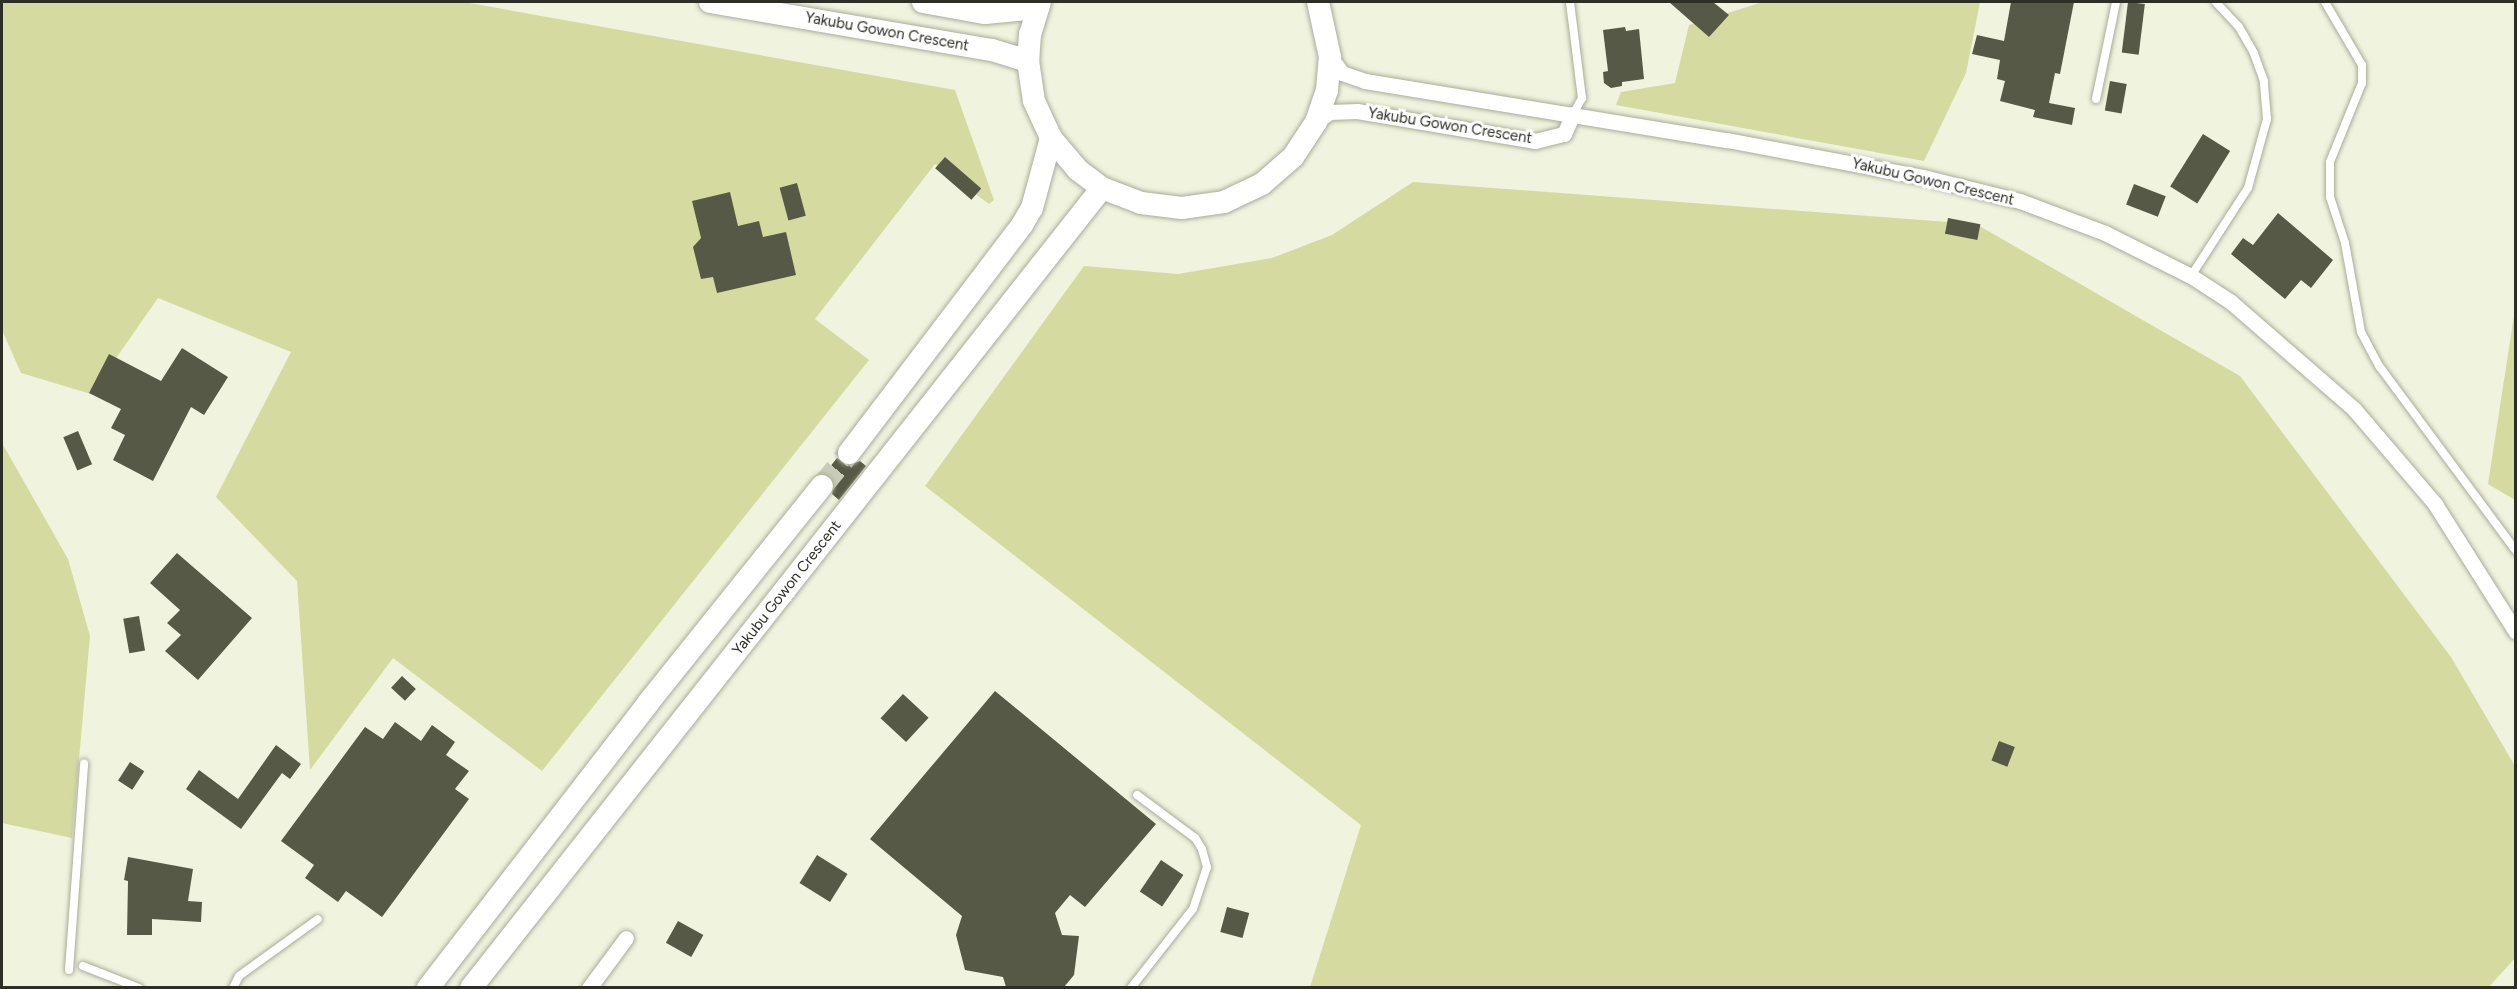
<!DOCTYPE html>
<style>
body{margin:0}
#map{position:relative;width:2517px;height:989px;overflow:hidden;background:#f0f3de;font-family:Figtree,sans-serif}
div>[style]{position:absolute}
.green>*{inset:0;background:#d5dba0}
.building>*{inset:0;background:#575947;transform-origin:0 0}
.secondary-tunnel>*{height:22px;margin-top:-11px;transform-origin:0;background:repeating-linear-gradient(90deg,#c9ccb9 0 22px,transparent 0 33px)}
.roads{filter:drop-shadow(0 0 2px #aaac99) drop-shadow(0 0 2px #aaac99)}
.lane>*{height:8px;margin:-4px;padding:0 4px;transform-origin:4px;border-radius:4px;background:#fff}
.street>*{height:15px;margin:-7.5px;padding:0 7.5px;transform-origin:7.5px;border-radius:7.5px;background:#fff}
.secondary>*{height:22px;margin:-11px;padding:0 11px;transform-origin:11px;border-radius:11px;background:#fff}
span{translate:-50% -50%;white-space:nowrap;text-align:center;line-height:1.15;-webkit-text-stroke:6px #fff;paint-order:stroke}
.street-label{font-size:15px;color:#2d2e26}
.frame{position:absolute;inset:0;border:3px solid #2d2e26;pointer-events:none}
</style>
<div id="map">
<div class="green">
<div style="clip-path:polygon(2px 2px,464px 2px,955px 90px,994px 200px,989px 204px,935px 164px,815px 319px,869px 360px,542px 771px,393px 658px,310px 770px,297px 581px,216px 497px,291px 352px,158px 298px,91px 394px,21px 373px,2px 330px)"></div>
<div style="clip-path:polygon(1763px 2px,1980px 2px,1966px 73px,1924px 161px,1616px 105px,1621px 92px,1675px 83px,1689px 25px)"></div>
<div style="clip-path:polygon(1413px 182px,1976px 224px,2240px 376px,2451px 657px,2515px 766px,2515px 958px,2488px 988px,1310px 987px,1361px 825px,925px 486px,1084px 266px,1178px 274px,1272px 258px,1332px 235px)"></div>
<div style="clip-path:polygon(2515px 309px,2516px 500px,2515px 500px,2488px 484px)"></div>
<div style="clip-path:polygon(2px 443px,68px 559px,90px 636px,72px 838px,2px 823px)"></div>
</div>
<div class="building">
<div style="clip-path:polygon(1669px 2px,1713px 2px,1729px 15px,1709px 37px)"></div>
<div style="clip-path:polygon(2011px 2px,2074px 2px,2060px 74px,2055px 73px,2049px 103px,2075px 108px,2072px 125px,2033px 117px,2035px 110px,2000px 101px,2005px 81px,1997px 79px,2000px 60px,1972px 54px,1977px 35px,2004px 41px)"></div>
<div style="left:2128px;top:2px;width:17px;height:51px;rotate:7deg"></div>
<div style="clip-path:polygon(1625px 27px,1626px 31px,1639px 29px,1644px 79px,1622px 82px,1622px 86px,1611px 88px,1604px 83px,1603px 72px,1608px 71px,1603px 30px)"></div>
<div style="left:2110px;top:81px;width:17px;height:30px;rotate:10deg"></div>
<div style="left:2203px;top:134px;width:32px;height:62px;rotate:32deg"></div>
<div style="left:945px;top:157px;width:48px;height:15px;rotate:41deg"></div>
<div style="left:797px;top:183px;width:34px;height:18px;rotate:75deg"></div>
<div style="left:2134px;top:184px;width:34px;height:22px;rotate:21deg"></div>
<div style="clip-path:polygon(730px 192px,738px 226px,759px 221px,763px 237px,786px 232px,796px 275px,717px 293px,713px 277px,701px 279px,693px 247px,701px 238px,692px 201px)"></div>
<div style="clip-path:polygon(2278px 213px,2333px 260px,2311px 288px,2301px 280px,2285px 299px,2231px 254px,2243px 238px,2253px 245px)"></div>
<div style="left:1948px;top:218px;width:33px;height:16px;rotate:11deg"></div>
<div style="clip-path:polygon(182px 348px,228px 377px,204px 415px,191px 407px,153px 481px,113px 460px,125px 435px,111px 428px,121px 409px,89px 393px,109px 354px,161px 381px)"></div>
<div style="left:78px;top:431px;width:36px;height:16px;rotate:67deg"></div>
<div style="clip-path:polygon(837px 458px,847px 466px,860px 461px,866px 466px,839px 500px,832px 494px,834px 481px,825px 473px)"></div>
<div style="clip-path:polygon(177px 553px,252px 618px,198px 680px,165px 651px,181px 635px,167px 623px,180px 610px,150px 583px)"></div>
<div style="left:139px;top:616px;width:35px;height:16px;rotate:80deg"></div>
<div style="left:402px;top:676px;width:19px;height:16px;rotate:43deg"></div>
<div style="clip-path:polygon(995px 691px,1156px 824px,1085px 907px,1070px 895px,1055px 913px,1062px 935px,1079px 936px,1074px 975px,1064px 987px,1006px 987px,1003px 977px,965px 970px,956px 935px,962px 916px,870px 839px)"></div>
<div style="left:903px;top:694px;width:35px;height:33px;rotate:43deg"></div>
<div style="clip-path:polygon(395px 722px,421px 741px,432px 725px,455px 742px,446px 755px,469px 771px,455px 789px,469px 799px,382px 917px,346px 891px,338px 902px,305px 878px,314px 865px,281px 841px,365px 727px,383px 739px)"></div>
<div style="left:1999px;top:741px;width:17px;height:21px;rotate:21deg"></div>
<div style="clip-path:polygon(276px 745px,301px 764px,290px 779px,282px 773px,241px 829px,186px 789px,199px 770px,238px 799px)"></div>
<div style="left:130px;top:762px;width:17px;height:22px;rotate:33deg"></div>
<div style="left:817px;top:855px;width:36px;height:33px;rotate:32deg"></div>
<div style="clip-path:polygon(128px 857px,193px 869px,188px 901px,202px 902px,201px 922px,152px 919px,152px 935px,127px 935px,128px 881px,124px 880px)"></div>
<div style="left:1161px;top:860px;width:27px;height:38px;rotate:34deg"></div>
<div style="left:1227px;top:907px;width:23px;height:26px;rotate:15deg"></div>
<div style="left:678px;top:921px;width:29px;height:25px;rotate:29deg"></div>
</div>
<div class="secondary-tunnel">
<div style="left:822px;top:486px;width:43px;rotate:-50.7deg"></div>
</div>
<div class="roads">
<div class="lane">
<div style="left:1570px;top:2px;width:97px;rotate:82.9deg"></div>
<div style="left:1582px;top:98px;width:18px;rotate:119deg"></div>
<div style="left:2325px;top:2px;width:73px;rotate:59.6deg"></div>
<div style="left:2362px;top:65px;width:18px;rotate:90deg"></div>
<div style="left:2362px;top:83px;width:85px;rotate:112.1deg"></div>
<div style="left:2330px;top:162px;width:35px;rotate:90deg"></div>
<div style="left:2330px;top:197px;width:48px;rotate:71.9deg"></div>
<div style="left:2345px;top:243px;width:90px;rotate:79.8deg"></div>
<div style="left:2361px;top:332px;width:40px;rotate:62deg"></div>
<div style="left:2380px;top:367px;width:229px;rotate:53.5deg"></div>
<div style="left:2096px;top:99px;width:99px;rotate:-78.3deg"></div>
<div style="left:2191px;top:276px;width:105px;rotate:-57.1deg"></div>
<div style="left:2248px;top:188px;width:72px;rotate:-74.6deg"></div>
<div style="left:2267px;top:119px;width:38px;rotate:-95deg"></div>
<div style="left:2264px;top:81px;width:30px;rotate:-110deg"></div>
<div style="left:2254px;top:53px;width:30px;rotate:-120deg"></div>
<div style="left:2239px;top:27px;width:34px;rotate:-133deg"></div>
<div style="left:83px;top:966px;width:60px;rotate:21.4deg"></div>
<div style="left:69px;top:970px;width:207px;rotate:-85.8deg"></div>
<div style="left:233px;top:988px;width:13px;rotate:-63deg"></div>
<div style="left:239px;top:976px;width:97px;rotate:-35.8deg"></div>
<div style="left:1131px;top:988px;width:100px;rotate:-51.9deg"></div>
<div style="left:1193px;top:909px;width:44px;rotate:-71.6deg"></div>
<div style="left:1207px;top:867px;width:19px;rotate:-106deg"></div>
<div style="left:1202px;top:849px;width:13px;rotate:-122deg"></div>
<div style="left:1195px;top:838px;width:72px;rotate:-143.4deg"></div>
</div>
<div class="street">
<div style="left:1330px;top:57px;width:20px;rotate:53deg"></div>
<div style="left:1342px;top:73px;width:24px;rotate:19deg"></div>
<div style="left:1365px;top:81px;width:367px;rotate:9.3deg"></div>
<div style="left:1727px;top:140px;width:199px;rotate:10.7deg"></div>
<div style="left:1923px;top:177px;width:100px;rotate:13.9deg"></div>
<div style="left:2020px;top:201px;width:91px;rotate:20.6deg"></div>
<div style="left:2105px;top:233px;width:96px;rotate:26.6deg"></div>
<div style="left:2191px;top:276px;width:48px;rotate:33deg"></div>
<div style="left:2231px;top:302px;width:163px;rotate:41deg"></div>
<div style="left:2354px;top:409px;width:125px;rotate:49.5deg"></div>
<div style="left:2435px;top:504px;width:151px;rotate:57.7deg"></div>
<div style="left:1316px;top:122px;width:17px;rotate:-36deg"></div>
<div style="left:1330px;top:112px;width:27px;rotate:-2deg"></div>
<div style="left:1357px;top:111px;width:181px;rotate:9.6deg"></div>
<div style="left:1535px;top:141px;width:30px;rotate:-14deg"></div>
<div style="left:1564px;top:134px;width:22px;rotate:-66deg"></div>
<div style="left:589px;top:988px;width:62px;rotate:-53.5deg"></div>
</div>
<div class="secondary">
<div style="left:710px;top:2px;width:286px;rotate:9.7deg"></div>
<div style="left:992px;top:50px;width:38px;rotate:17deg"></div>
<div style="left:923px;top:2px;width:63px;rotate:10.1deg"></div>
<div style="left:985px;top:13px;width:52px;rotate:-5.5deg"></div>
<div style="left:1040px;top:2px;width:34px;rotate:107deg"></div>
<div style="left:1030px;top:34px;width:27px;rotate:94deg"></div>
<div style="left:1028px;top:61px;width:40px;rotate:81.5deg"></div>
<div style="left:1034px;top:101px;width:41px;rotate:65.3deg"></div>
<div style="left:1051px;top:138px;width:42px;rotate:49.8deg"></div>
<div style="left:1078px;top:170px;width:30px;rotate:37deg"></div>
<div style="left:1102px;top:188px;width:42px;rotate:21deg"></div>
<div style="left:1141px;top:203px;width:41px;rotate:7deg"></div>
<div style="left:1182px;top:208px;width:42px;rotate:-8.1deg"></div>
<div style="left:1224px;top:202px;width:42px;rotate:-25.3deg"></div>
<div style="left:1262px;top:184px;width:41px;rotate:-41.1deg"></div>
<div style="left:1293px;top:157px;width:42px;rotate:-56.7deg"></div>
<div style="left:1316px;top:122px;width:34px;rotate:-71deg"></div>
<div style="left:1327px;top:90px;width:33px;rotate:-85deg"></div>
<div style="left:1330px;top:57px;width:56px;rotate:-102.3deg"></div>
<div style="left:849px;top:453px;width:286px;rotate:-52.8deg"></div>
<div style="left:1022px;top:225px;width:20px;rotate:-60deg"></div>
<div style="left:1032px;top:208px;width:73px;rotate:-74.8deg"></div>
<div style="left:428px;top:988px;width:360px;rotate:-52.3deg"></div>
<div style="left:648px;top:703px;width:278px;rotate:-51.3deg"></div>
<div style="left:471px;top:988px;width:1019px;rotate:-51.74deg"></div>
</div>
</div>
<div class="street-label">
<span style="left:887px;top:32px;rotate:10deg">Yakubu Gowon Crescent</span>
<span style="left:1450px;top:126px;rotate:9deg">Yakubu Gowon Crescent</span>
<span style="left:1933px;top:182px;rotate:13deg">Yakubu Gowon Crescent</span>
<span style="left:787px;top:588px;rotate:-52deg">Yakubu Gowon Crescent</span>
</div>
<div class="frame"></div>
</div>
